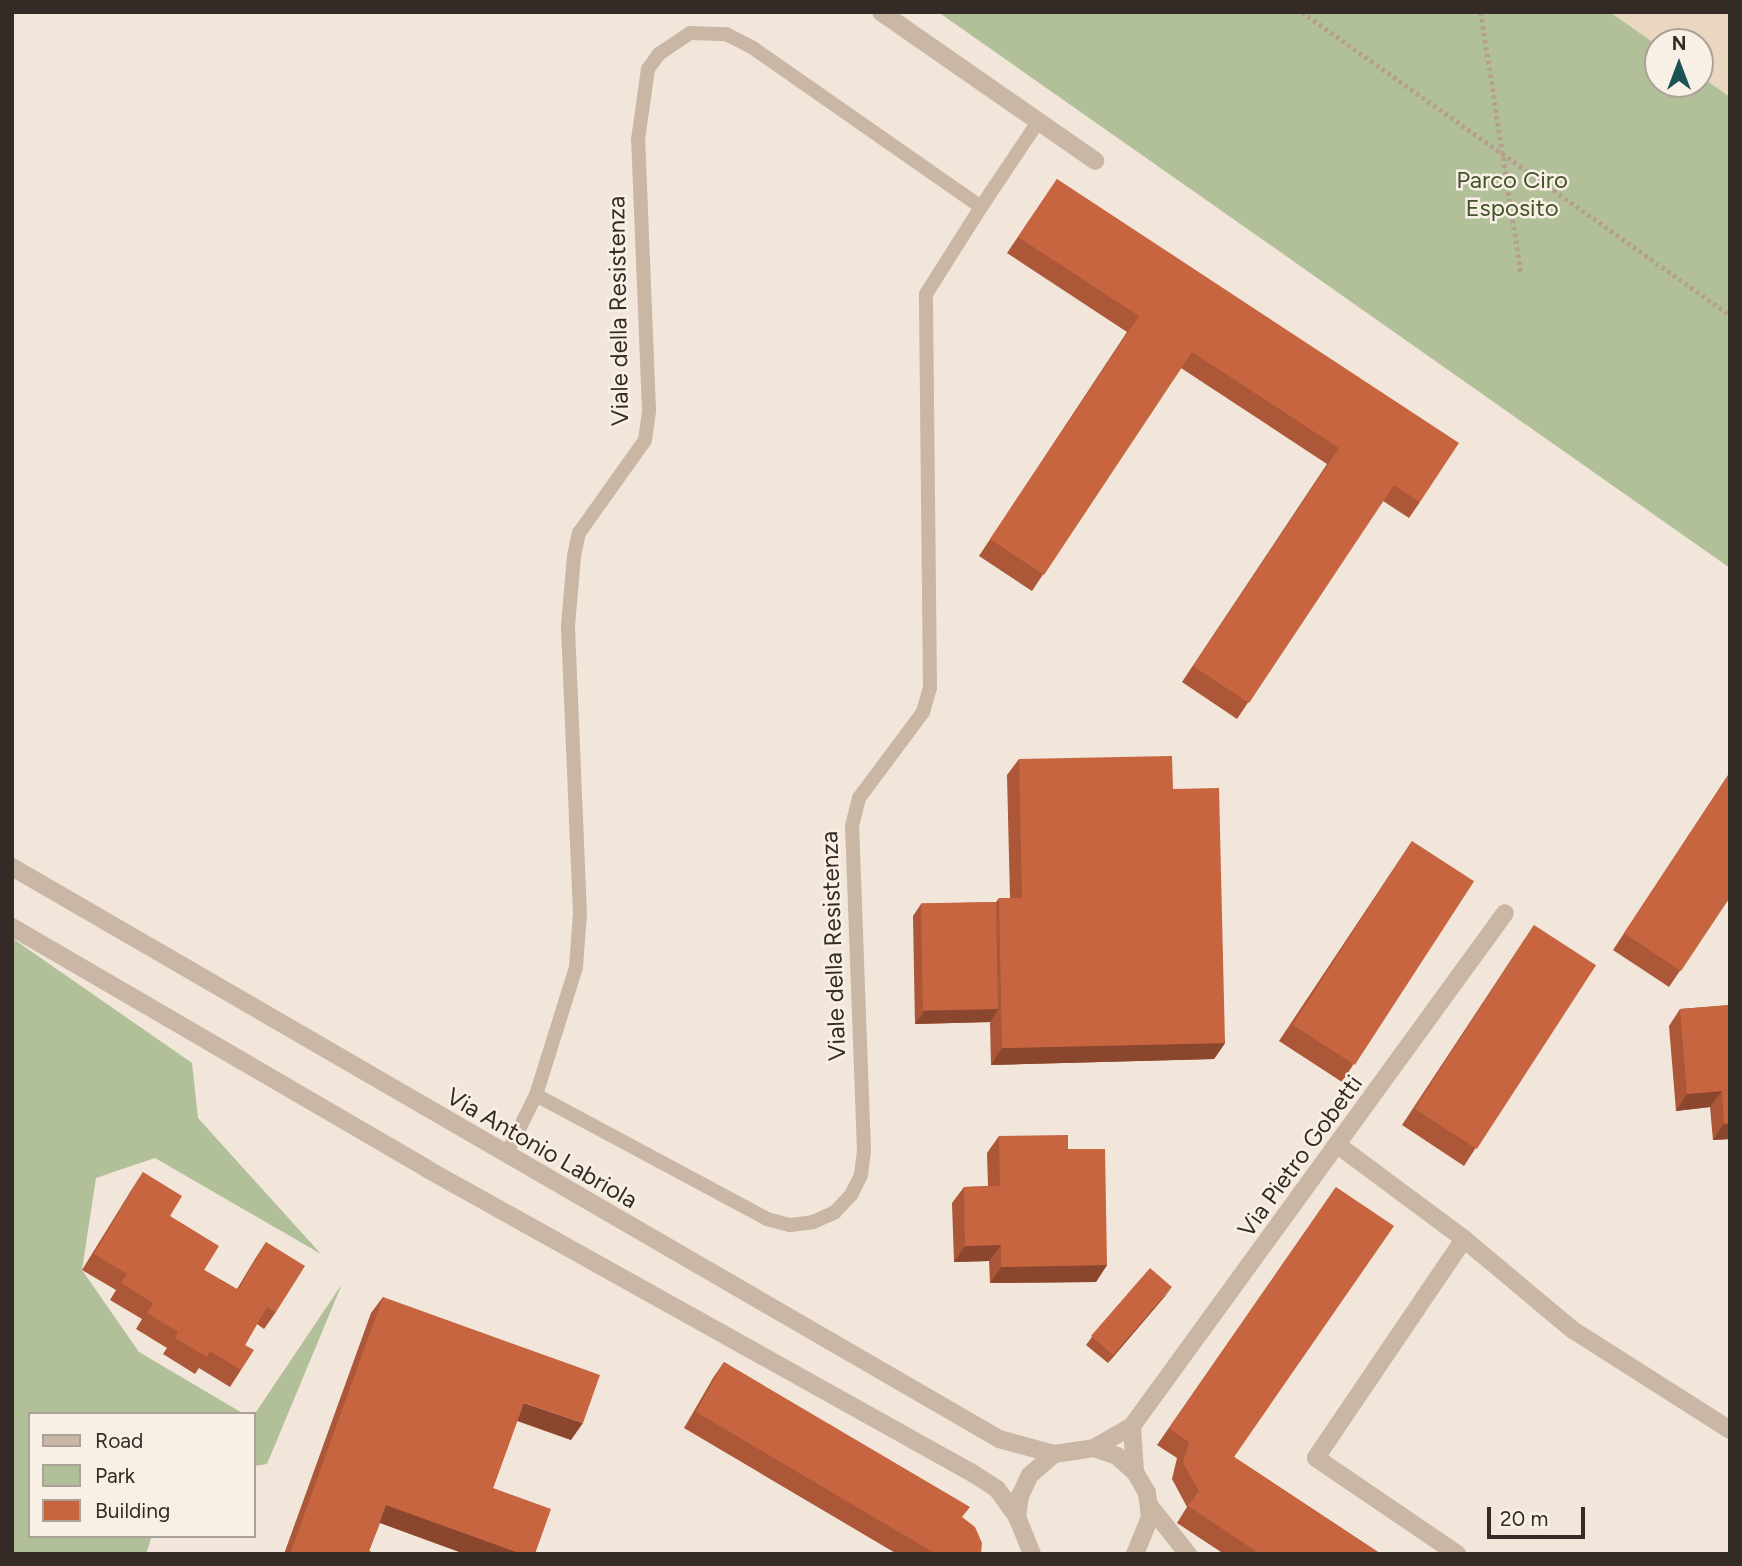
<!DOCTYPE html>
<style>
body{margin:0}
#map{position:relative;width:1742px;height:1566px;overflow:hidden;background:#f1e6d9;font-family:Figtree,sans-serif}
div>[style]{position:absolute}
.green>*{inset:0;background:#b2c099}
.plaza>*{inset:0;background:#e9d8bf}
.path>*{height:4.5px;margin-top:-2.25px;transform-origin:0;background:repeating-linear-gradient(90deg,#b5a08f 0 3.5px,transparent 0 7px)}
.lane>*{height:14px;margin:-7px;padding:0 7px;transform-origin:7px;border-radius:7px;background:#c9b6a5}
.street>*{height:18px;margin:-9px;padding:0 9px;transform-origin:9px;border-radius:9px;background:#c9b6a5}
.wall>*{inset:0;background:#ab5738}
.shaded-wall>*{inset:0;background:#8b472e}
.building>*{inset:0;background:#c76541;transform-origin:0 0}
span{translate:-50% -50%;white-space:nowrap;text-align:center;line-height:1.15;-webkit-text-stroke:5px #f9f0e5;paint-order:stroke}
.park-label{font-size:24px;color:#43532a}
.street-label{font-size:24px;color:#352b26}
.frame{position:absolute;inset:0;border:14px solid #352b26;pointer-events:none}
.legend{position:absolute;left:28px;top:1412px;width:228px;height:126px;box-sizing:border-box;background:#f9f0e5;border:2px solid #aba199;margin:0;padding:9px 12px;list-style:none;font-size:21px;color:#352b26}
.legend li{display:flex;align-items:center;gap:14px;height:35px}
.legend b{width:35px;border:2px solid #aba199}
.north{position:absolute;left:1644px;top:28px;width:70px;height:70px;box-sizing:border-box;background:#f9f0e5;border:2px solid #aba199;border-radius:50%;rotate:0deg;font-size:19px;font-weight:700;line-height:28px;text-align:center;color:#352b26}
.north::after{content:'';display:block;margin:auto;width:24px;height:32px;background:#1c5156;clip-path:polygon(50% 0,100% 100%,50% 72%,0 100%)}
.scale{position:absolute;left:1487px;top:1507px;width:98px;height:32px;box-sizing:border-box;border:4px solid #352b26;border-top:0;padding-left:9px;font-size:21px;line-height:24px;white-space:nowrap;color:#352b26;-webkit-text-stroke:5px #f9f0e5;paint-order:stroke}
</style>
<div id="map">
<div class="green">
<div style="clip-path:polygon(evenodd,938px 12px,1730px 12px,1730px 568px,1266px 242px,938px 12px,1658px 42px,1700px 42px,1700px 84px,1658px 84px,1658px 42px)"></div>
<div style="clip-path:polygon(12px 938px,192px 1063px,198px 1118px,321px 1254px,155px 1158px,96px 1178px,82px 1270px,139px 1352px,244px 1414px,30px 1414px,30px 1536px,152px 1536px,146px 1554px,12px 1554px)"></div>
<div style="clip-path:polygon(342px 1284px,267px 1464px,254px 1466px,254px 1415px)"></div>
</div>
<div class="plaza">
<div style="clip-path:polygon(1610px 12px,1730px 12px,1730px 97px,1700px 76px,1700px 42px,1658px 42px,1658px 46px)"></div>
</div>
<div class="path">
<div style="left:1302px;top:12px;width:524px;rotate:35.3deg"></div>
<div style="left:1481px;top:12px;width:263px;rotate:81.3deg"></div>
</div>
<div class="lane">
<div style="left:536px;top:1095px;width:262px;rotate:28.2deg"></div>
<div style="left:767px;top:1219px;width:24px;rotate:15deg"></div>
<div style="left:790px;top:1225px;width:23px;rotate:-7deg"></div>
<div style="left:813px;top:1222px;width:24px;rotate:-24deg"></div>
<div style="left:835px;top:1212px;width:23px;rotate:-47deg"></div>
<div style="left:851px;top:1195px;width:22px;rotate:-63deg"></div>
<div style="left:861px;top:1175px;width:24px;rotate:-83deg"></div>
<div style="left:864px;top:1151px;width:325px;rotate:-92.1deg"></div>
<div style="left:852px;top:826px;width:29px;rotate:-76deg"></div>
<div style="left:859px;top:798px;width:107px;rotate:-53.3deg"></div>
<div style="left:923px;top:712px;width:26px;rotate:-74deg"></div>
<div style="left:930px;top:687px;width:393px;rotate:-90.6deg"></div>
<div style="left:926px;top:294px;width:103px;rotate:-57.7deg"></div>
<div style="left:506px;top:1155px;width:67px;rotate:-63.4deg"></div>
<div style="left:536px;top:1095px;width:134px;rotate:-72.6deg"></div>
<div style="left:576px;top:967px;width:53px;rotate:-85.7deg"></div>
<div style="left:580px;top:914px;width:288px;rotate:-92.4deg"></div>
<div style="left:568px;top:626px;width:70px;rotate:-85.1deg"></div>
<div style="left:574px;top:556px;width:24px;rotate:-78deg"></div>
<div style="left:579px;top:533px;width:114px;rotate:-54.6deg"></div>
<div style="left:645px;top:440px;width:30px;rotate:-82deg"></div>
<div style="left:649px;top:410px;width:270px;rotate:-92.3deg"></div>
<div style="left:638px;top:140px;width:72px;rotate:-82deg"></div>
<div style="left:648px;top:69px;width:19px;rotate:-54deg"></div>
<div style="left:659px;top:54px;width:37px;rotate:-34deg"></div>
<div style="left:690px;top:33px;width:36px;rotate:2deg"></div>
<div style="left:726px;top:34px;width:30px;rotate:27deg"></div>
<div style="left:753px;top:48px;width:278px;rotate:34.9deg"></div>
<div style="left:981px;top:207px;width:102px;rotate:-56.2deg"></div>
</div>
<div class="street">
<div style="left:881px;top:12px;width:261px;rotate:34.8deg"></div>
<div style="left:12px;top:867px;width:1141px;rotate:30.09deg"></div>
<div style="left:999px;top:1439px;width:57px;rotate:15.3deg"></div>
<div style="left:12px;top:927px;width:480px;rotate:30.2deg"></div>
<div style="left:427px;top:1169px;width:626px;rotate:29.14deg"></div>
<div style="left:974px;top:1474px;width:27px;rotate:33deg"></div>
<div style="left:997px;top:1489px;width:34px;rotate:54deg"></div>
<div style="left:1339px;top:1146px;width:156px;rotate:36.6deg"></div>
<div style="left:1464px;top:1239px;width:264px;rotate:124.1deg"></div>
<div style="left:1316px;top:1458px;width:171px;rotate:34.2deg"></div>
<div style="left:1464px;top:1239px;width:142px;rotate:39.9deg"></div>
<div style="left:1573px;top:1330px;width:186px;rotate:32.5deg"></div>
<div style="left:1132px;top:1426px;width:46px;rotate:86.3deg"></div>
<div style="left:1094px;top:1448px;width:44px;rotate:-30.1deg"></div>
<div style="left:1132px;top:1426px;width:634px;rotate:-53.98deg"></div>
<div style="left:1149px;top:1505px;width:63px;rotate:51.5deg"></div>
<div style="left:1032px;top:1554px;width:40px;rotate:-112deg"></div>
<div style="left:1017px;top:1517px;width:21px;rotate:-82deg"></div>
<div style="left:1020px;top:1496px;width:23px;rotate:-65deg"></div>
<div style="left:1030px;top:1475px;width:32px;rotate:-41deg"></div>
<div style="left:1054px;top:1454px;width:40px;rotate:-8.5deg"></div>
<div style="left:1094px;top:1448px;width:24px;rotate:19deg"></div>
<div style="left:1117px;top:1456px;width:24px;rotate:42deg"></div>
<div style="left:1135px;top:1472px;width:24px;rotate:60deg"></div>
<div style="left:1147px;top:1493px;width:24px;rotate:83deg"></div>
<div style="left:1150px;top:1517px;width:40px;rotate:112deg"></div>
</div>
<div class="wall">
<div style="clip-path:polygon(1057px 179px,1420px 502px,1409px 518px,1383px 501px,1237px 719px,1182px 682px,1327px 464px,1181px 368px,1032px 591px,979px 556px,1127px 332px,1007px 253px)"></div>
<div style="clip-path:polygon(1019px 759px,1173px 789px,1225px 1043px,1214px 1059px,991px 1065px,990px 1022px,915px 1024px,913px 916px,921px 904px,996px 902px,999px 898px,1010px 898px,1007px 775px)"></div>
<div style="clip-path:polygon(1730px 772px,1730px 897px,1669px 987px,1613px 950px)"></div>
<div style="clip-path:polygon(1412px 841px,1353px 1065px,1342px 1082px,1279px 1041px)"></div>
<div style="clip-path:polygon(1534px 925px,1475px 1149px,1464px 1166px,1402px 1125px)"></div>
<div style="clip-path:polygon(1730px 1005px,1730px 1139px,1713px 1140px,1710px 1107px,1676px 1111px,1669px 1026px,1680px 1009px)"></div>
<div style="clip-path:polygon(999px 1136px,1068px 1149px,1107px 1265px,1096px 1282px,990px 1283px,989px 1261px,954px 1262px,952px 1203px,964px 1187px,988px 1186px,987px 1153px)"></div>
<div style="clip-path:polygon(143px 1172px,204px 1270px,237px 1289px,255px 1259px,266px 1242px,276px 1312px,264px 1329px,257px 1324px,245px 1345px,241px 1370px,230px 1387px,199px 1368px,195px 1374px,163px 1354px,167px 1348px,136px 1329px,142px 1319px,110px 1300px,116px 1290px,82px 1270px,132px 1189px)"></div>
<div style="clip-path:polygon(1336px 1187px,1234px 1457px,1381px 1554px,1224px 1554px,1177px 1523px,1187px 1507px,1172px 1479px,1177px 1458px,1157px 1445px)"></div>
<div style="clip-path:polygon(1166px 1295px,1108px 1363px,1086px 1345px,1092px 1337px)"></div>
<div style="clip-path:polygon(383px 1297px,571px 1440px,517px 1421px,493px 1488px,535px 1554px,465px 1554px,380px 1523px,369px 1551px,376px 1554px,284px 1554px,371px 1313px)"></div>
<div style="clip-path:polygon(724px 1362px,962px 1518px,981px 1554px,897px 1554px,684px 1428px,713px 1378px)"></div>
</div>
<div class="shaded-wall">
<div style="clip-path:polygon(998px 1009px,990px 1022px,915px 1024px,924px 1011px)"></div>
<div style="clip-path:polygon(1225px 1043px,1214px 1059px,991px 1065px,1002px 1048px)"></div>
<div style="clip-path:polygon(1722px 1091px,1710px 1107px,1676px 1111px,1687px 1094px)"></div>
<div style="clip-path:polygon(1730px 1123px,1730px 1139px,1713px 1140px,1724px 1124px)"></div>
<div style="clip-path:polygon(1001px 1245px,989px 1261px,954px 1262px,965px 1246px)"></div>
<div style="clip-path:polygon(1107px 1265px,1096px 1282px,990px 1283px,1001px 1267px)"></div>
<div style="clip-path:polygon(1172px 1287px,1166px 1295px,1108px 1363px,1114px 1355px)"></div>
<div style="clip-path:polygon(524px 1403px,583px 1423px,571px 1440px,513px 1419px)"></div>
<div style="clip-path:polygon(386px 1505px,522px 1554px,465px 1554px,375px 1521px)"></div>
</div>
<div class="building">
<div style="clip-path:polygon(1057px 179px,1459px 443px,1420px 502px,1394px 485px,1249px 703px,1193px 666px,1339px 448px,1192px 352px,1044px 575px,990px 539px,1139px 316px,1018px 237px)"></div>
<div style="clip-path:polygon(1172px 756px,1173px 789px,1219px 788px,1225px 1043px,1002px 1048px,999px 898px,1022px 898px,1019px 759px)"></div>
<div style="clip-path:polygon(1730px 773px,1730px 897px,1681px 971px,1624px 933px)"></div>
<div style="left:1412px;top:841px;width:74px;height:219px;rotate:33deg"></div>
<div style="left:996px;top:902px;width:107px;height:75px;rotate:89deg"></div>
<div style="left:1534px;top:925px;width:74px;height:219px;rotate:33deg"></div>
<div style="clip-path:polygon(1730px 1005px,1730px 1123px,1724px 1124px,1722px 1091px,1687px 1094px,1680px 1009px)"></div>
<div style="clip-path:polygon(1068px 1135px,1068px 1149px,1105px 1149px,1107px 1265px,1001px 1267px,1001px 1245px,965px 1246px,964px 1187px,1000px 1186px,999px 1136px)"></div>
<div style="clip-path:polygon(143px 1172px,182px 1196px,170px 1216px,219px 1246px,204px 1270px,238px 1290px,266px 1242px,305px 1266px,276px 1312px,267px 1307px,245px 1345px,254px 1350px,241px 1370px,210px 1351px,207px 1357px,175px 1338px,178px 1332px,147px 1313px,153px 1303px,121px 1283px,127px 1274px,94px 1254px)"></div>
<div style="clip-path:polygon(1336px 1187px,1394px 1226px,1234px 1457px,1381px 1554px,1260px 1554px,1188px 1506px,1199px 1491px,1183px 1463px,1189px 1442px,1169px 1428px)"></div>
<div style="left:1150px;top:1268px;width:29px;height:90px;rotate:41deg"></div>
<div style="clip-path:polygon(383px 1297px,600px 1375px,583px 1423px,524px 1403px,493px 1488px,551px 1509px,535px 1554px,522px 1554px,386px 1505px,369px 1551px,376px 1554px,290px 1554px)"></div>
<div style="clip-path:polygon(724px 1362px,970px 1507px,962px 1517px,975px 1527px,982px 1543px,981px 1554px,936px 1554px,696px 1412px)"></div>
</div>
<div class="park-label">
<span style="left:1512px;top:194px">Parco Ciro<br>Esposito</span>
</div>
<div class="street-label">
<span style="left:618px;top:311px;rotate:-91deg">Viale della Resistenza</span>
<span style="left:833px;top:946px;rotate:-92deg">Viale della Resistenza</span>
<span style="left:542px;top:1148px;rotate:30deg">Via Antonio Labriola</span>
<span style="left:1300px;top:1156px;rotate:-54deg">Via Pietro Gobetti</span>
</div>
<div class="frame"></div>
<ul class="legend">
<li><b style="height:9px;background:#c9b6a5"></b>Road</li>
<li><b style="height:19px;background:#b2c099"></b>Park</li>
<li><b style="height:19px;background:#c76541"></b>Building</li>
</ul>
<div class="north">N</div>
<div class="scale">20 m</div>
</div>
